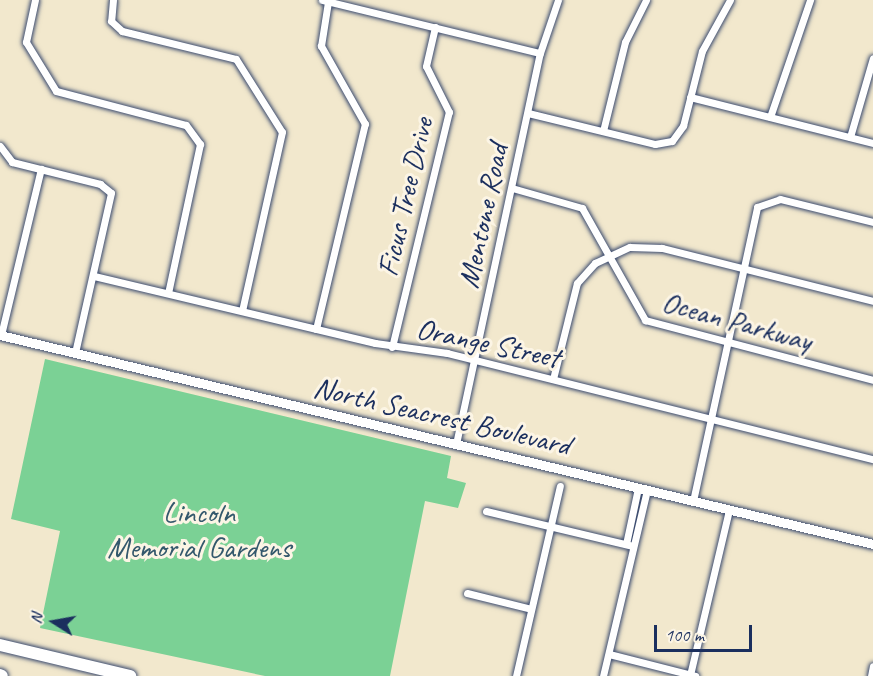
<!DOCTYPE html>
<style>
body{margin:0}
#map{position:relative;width:873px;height:676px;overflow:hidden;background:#f2e8cd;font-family:Caveat,sans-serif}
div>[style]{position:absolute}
.green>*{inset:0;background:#7bd195}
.roads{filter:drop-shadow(0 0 2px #3b4b6f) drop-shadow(0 0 2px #3b4b6f)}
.street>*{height:7px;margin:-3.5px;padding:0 3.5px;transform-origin:3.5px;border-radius:3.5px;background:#fff}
.secondary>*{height:9px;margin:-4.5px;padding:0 4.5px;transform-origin:4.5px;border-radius:4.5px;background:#fff}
.highway>*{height:12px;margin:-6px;padding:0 6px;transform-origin:6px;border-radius:6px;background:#fff}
span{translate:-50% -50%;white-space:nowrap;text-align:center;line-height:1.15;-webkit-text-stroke:6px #fcf5e5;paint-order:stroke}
.street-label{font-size:30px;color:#1b2f5e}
.park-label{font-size:30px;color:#33586c}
.north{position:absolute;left:24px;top:592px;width:60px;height:60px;-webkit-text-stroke:4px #fcf5e5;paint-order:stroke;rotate:281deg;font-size:16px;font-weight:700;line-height:24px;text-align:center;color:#1b2f5e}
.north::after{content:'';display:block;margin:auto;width:21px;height:27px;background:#1b2f5e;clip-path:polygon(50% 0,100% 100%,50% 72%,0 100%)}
.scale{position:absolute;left:654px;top:625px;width:98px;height:27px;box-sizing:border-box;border:3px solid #1b2f5e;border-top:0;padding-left:8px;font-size:18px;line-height:21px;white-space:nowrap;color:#1b2f5e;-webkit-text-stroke:4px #fcf5e5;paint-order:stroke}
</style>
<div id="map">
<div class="green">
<div style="clip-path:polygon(45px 359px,451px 456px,447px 478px,466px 483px,458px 508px,425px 501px,390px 676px,265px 676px,40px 628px,60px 531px,11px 519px)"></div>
</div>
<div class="roads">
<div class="street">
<div style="left:35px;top:0;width:43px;rotate:102.1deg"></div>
<div style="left:26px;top:42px;width:57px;rotate:58.5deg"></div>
<div style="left:56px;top:91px;width:134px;rotate:14.7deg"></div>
<div style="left:186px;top:125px;width:24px;rotate:54deg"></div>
<div style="left:200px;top:144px;width:152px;rotate:102.1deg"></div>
<div style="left:113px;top:0;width:21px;rotate:95deg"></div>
<div style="left:111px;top:21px;width:15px;rotate:42deg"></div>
<div style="left:122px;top:31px;width:117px;rotate:13.8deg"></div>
<div style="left:236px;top:59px;width:86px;rotate:57.8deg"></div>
<div style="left:282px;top:132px;width:183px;rotate:102.6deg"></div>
<div style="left:322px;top:0;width:224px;rotate:13.7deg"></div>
<div style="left:690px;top:97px;width:189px;rotate:14.1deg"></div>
<div style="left:528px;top:113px;width:131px;rotate:13.7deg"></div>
<div style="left:655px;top:144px;width:17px;rotate:-10deg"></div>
<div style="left:672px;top:141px;width:19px;rotate:-54deg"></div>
<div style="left:683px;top:126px;width:77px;rotate:-75.8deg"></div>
<div style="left:702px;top:51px;width:58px;rotate:-61.2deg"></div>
<div style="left:770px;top:117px;width:124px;rotate:-71.1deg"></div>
<div style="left:603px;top:131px;width:92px;rotate:-76.1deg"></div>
<div style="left:625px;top:42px;width:47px;rotate:-63.4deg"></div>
<div style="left:850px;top:137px;width:82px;rotate:-73.8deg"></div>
<div style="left:0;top:146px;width:20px;rotate:53deg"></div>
<div style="left:12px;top:162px;width:91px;rotate:14deg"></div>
<div style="left:100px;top:184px;width:14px;rotate:39deg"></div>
<div style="left:111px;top:193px;width:164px;rotate:102.7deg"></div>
<div style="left:512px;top:188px;width:73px;rotate:15.9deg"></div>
<div style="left:582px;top:208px;width:129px;rotate:60.6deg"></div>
<div style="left:645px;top:320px;width:236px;rotate:14.7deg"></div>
<div style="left:94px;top:276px;width:289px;rotate:13.4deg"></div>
<div style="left:375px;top:343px;width:73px;rotate:7.9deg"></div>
<div style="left:447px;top:353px;width:439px;rotate:14deg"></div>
<div style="left:316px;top:329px;width:211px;rotate:-76.6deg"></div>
<div style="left:365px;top:124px;width:90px;rotate:-119.4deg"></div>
<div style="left:321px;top:46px;width:45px;rotate:-81deg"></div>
<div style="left:1px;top:335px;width:171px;rotate:-76.5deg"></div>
<div style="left:392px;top:347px;width:242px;rotate:-76.4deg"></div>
<div style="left:449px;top:112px;width:51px;rotate:-116.6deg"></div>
<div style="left:426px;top:66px;width:40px;rotate:-77deg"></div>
<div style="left:553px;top:379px;width:99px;rotate:-76deg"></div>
<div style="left:577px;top:283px;width:27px;rotate:-48deg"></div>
<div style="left:595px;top:263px;width:38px;rotate:-25deg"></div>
<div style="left:630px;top:247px;width:32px;rotate:2deg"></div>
<div style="left:662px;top:248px;width:218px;rotate:14.1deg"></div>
<div style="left:456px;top:444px;width:400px;rotate:-77.9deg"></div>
<div style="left:540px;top:53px;width:56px;rotate:-71.2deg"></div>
<div style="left:693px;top:501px;width:301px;rotate:-77.7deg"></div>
<div style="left:757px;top:207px;width:24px;rotate:-19deg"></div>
<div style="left:780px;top:199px;width:96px;rotate:13.9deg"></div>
<div style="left:486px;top:511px;width:151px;rotate:13.4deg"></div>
<div style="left:626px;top:544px;width:57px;rotate:-77.9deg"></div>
<div style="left:467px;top:593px;width:66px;rotate:14deg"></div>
<div style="left:609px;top:654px;width:89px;rotate:14.3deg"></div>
<div style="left:690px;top:675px;width:170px;rotate:-76.7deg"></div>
<div style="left:516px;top:676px;width:195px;rotate:-77deg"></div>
<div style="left:603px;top:676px;width:191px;rotate:-76.7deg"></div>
<div style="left:871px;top:676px;width:10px;rotate:-79deg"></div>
</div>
<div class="secondary">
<div style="left:0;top:335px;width:898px;rotate:13.46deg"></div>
</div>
<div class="highway">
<div style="left:0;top:645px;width:134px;rotate:13.4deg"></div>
<div style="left:0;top:675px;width:2px;rotate:27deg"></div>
</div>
</div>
<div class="street-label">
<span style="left:405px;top:197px;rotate:-77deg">Ficus Tree Drive</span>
<span style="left:483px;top:216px;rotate:-78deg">Mentone Road</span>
<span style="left:737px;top:321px;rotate:15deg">Ocean Parkway</span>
<span style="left:488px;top:343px;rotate:12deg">Orange Street</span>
<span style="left:442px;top:416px;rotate:13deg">North Seacrest Boulevard</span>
</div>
<div class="park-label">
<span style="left:199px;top:529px">Lincoln<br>Memorial Gardens</span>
</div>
<div class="north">N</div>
<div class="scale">100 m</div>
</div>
